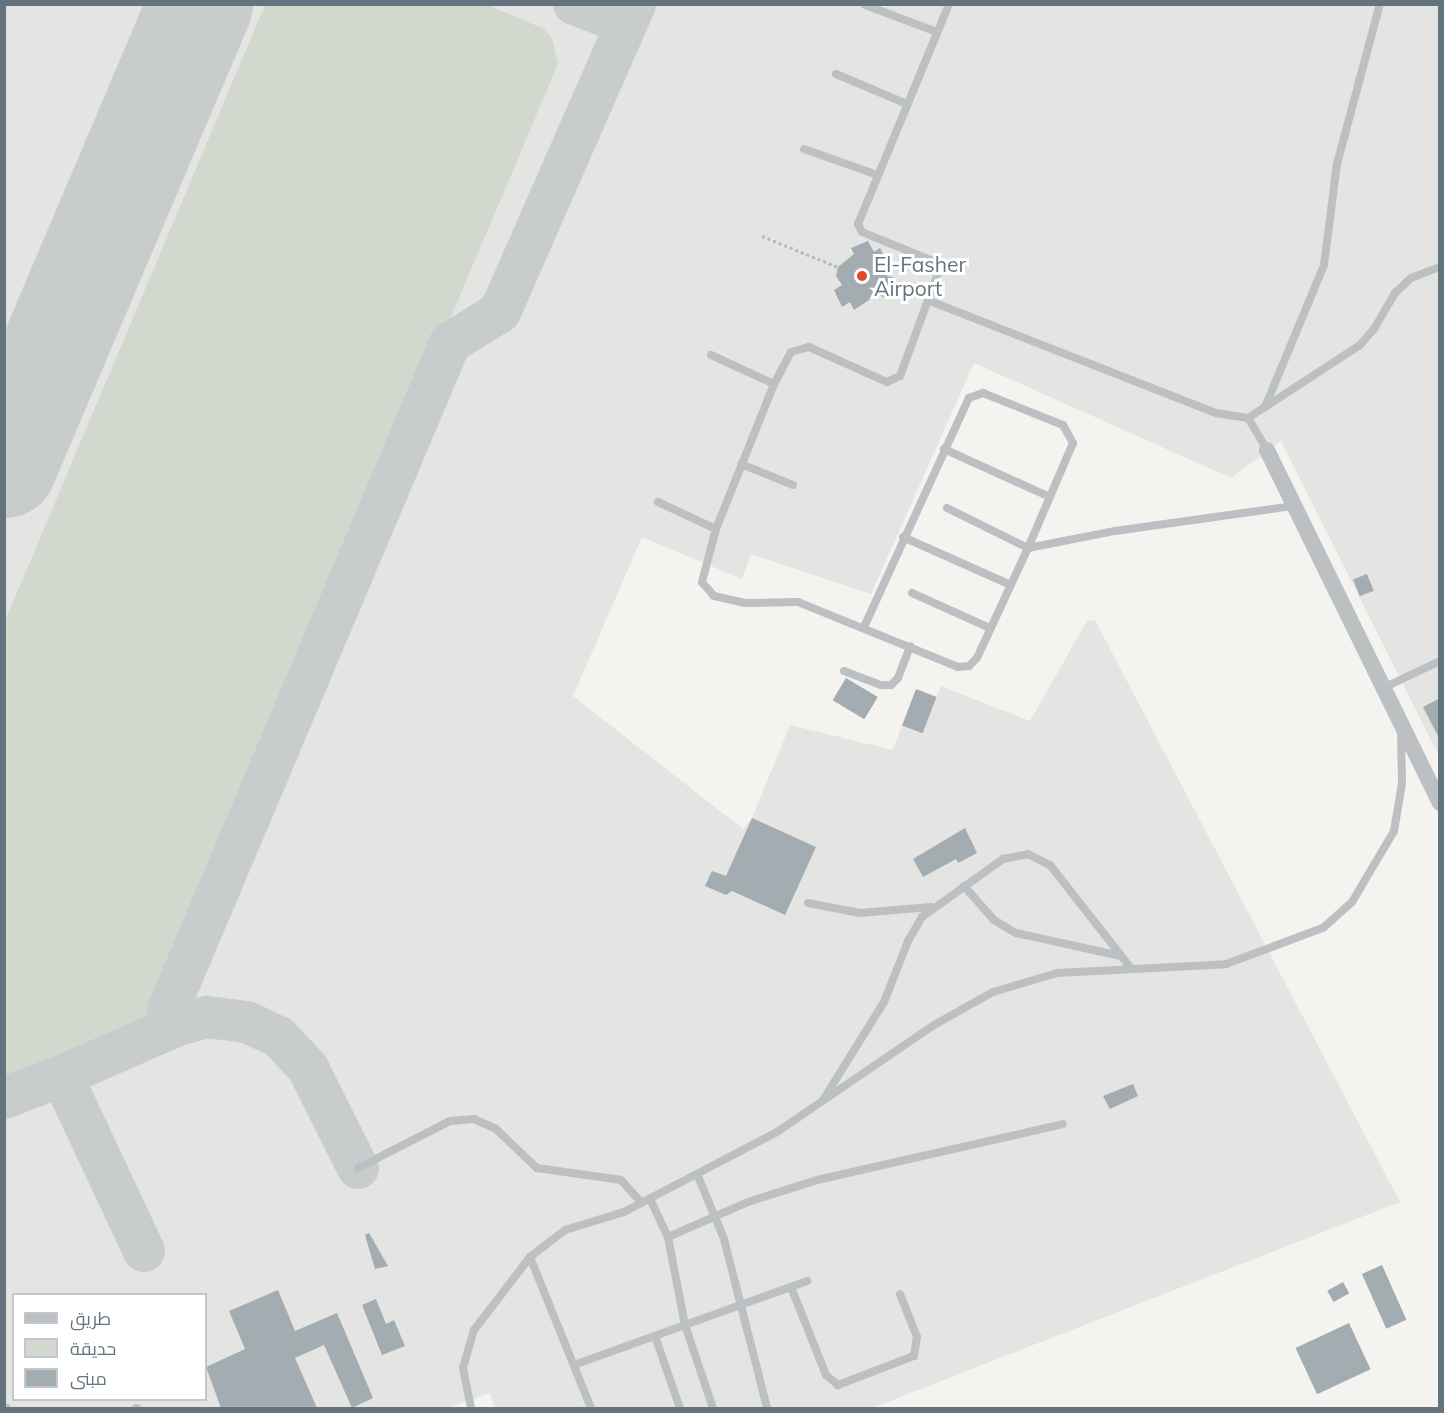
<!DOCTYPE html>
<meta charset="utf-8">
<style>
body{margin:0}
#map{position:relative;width:1444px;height:1413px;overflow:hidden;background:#f4f3ef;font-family:Mulish,Cairo,sans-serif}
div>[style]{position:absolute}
.built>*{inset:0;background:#e4e5e3}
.green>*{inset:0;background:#d3d8cf}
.taxiway>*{height:42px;margin:-21px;padding:0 21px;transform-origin:21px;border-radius:21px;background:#c8cccc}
.runway>*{height:105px;margin:-52.5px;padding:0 52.5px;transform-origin:52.5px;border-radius:52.5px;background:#c8cccc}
.building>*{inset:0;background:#a3acb0;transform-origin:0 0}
.path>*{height:3px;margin-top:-1.5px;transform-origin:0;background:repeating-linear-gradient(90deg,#b6b9bb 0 3px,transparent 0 6px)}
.lane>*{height:8px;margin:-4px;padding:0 4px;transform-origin:4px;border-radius:4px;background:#bcc0c3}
.street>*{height:16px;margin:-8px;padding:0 8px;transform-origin:8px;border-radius:8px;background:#bcc0c3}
.dots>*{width:16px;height:16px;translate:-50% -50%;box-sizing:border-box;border:3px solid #fff;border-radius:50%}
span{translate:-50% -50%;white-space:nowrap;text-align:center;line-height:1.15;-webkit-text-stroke:6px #fff;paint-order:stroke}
.poi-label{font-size:21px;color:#63747f}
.left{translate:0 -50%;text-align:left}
.frame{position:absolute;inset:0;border:6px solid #63747f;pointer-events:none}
.legend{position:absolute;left:12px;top:1293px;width:195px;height:108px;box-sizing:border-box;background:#fff;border:2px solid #c1c7cc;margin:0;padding:8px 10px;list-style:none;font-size:18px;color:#63747f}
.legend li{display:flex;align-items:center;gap:12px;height:30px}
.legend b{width:30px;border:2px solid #c1c7cc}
</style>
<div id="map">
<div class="built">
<div style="clip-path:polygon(evenodd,5px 5px,1439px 5px,1439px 756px,1281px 441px,1231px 478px,974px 363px,871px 594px,751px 554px,742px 579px,642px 537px,573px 696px,743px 829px,752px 818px,790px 725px,893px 750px,902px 725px,922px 732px,941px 686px,1030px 721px,1087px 621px,1095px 620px,1400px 1202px,872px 1408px,495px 1408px,490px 1393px,449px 1408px,5px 1408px,5px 5px,14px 1294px,206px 1294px,206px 1400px,14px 1400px,14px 1294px)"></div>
</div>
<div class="green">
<div style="clip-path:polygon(265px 5px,488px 5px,544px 29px,552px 38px,558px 64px,191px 932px,146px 1019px,5px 1080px,5px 621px)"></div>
</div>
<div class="taxiway">
<div style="left:574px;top:4px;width:56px;rotate:21deg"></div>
<div style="left:4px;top:1098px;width:62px;rotate:-20.8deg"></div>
<div style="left:358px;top:1168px;width:112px;rotate:-116.6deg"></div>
<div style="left:308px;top:1068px;width:42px;rotate:-133.1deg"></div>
<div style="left:279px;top:1037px;width:35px;rotate:-155deg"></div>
<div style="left:247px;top:1022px;width:40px;rotate:-172.9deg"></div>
<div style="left:207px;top:1017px;width:35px;rotate:164deg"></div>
<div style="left:173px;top:1027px;width:18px;rotate:-106deg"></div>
<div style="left:168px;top:1010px;width:724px;rotate:-67.08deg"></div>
<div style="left:450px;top:343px;width:59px;rotate:-31.8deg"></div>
<div style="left:500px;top:312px;width:336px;rotate:-66.3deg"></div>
<div style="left:144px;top:1251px;width:193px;rotate:-115.1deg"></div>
<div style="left:62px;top:1076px;width:121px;rotate:-23.8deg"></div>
</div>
<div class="runway">
<div style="left:4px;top:465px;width:501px;rotate:-66.97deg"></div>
</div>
<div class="building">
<div style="clip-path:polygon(868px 241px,874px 252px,880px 248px,885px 258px,887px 276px,893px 277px,890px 286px,885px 298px,878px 294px,854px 310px,850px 302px,842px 307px,834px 290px,842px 285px,836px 276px,838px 267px,854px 254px,851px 248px)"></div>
<div style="left:1367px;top:574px;width:18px;height:15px;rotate:68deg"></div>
<div style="left:846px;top:678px;width:37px;height:26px;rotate:31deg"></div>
<div style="left:916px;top:689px;width:22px;height:39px;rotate:21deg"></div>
<div style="clip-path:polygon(1440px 698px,1440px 740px,1423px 707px)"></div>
<div style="clip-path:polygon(752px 818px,816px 847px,785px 915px,732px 891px,726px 895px,705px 886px,712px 871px,726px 876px)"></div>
<div style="clip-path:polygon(965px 828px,977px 853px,958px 863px,956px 859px,923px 877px,913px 859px)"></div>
<div style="clip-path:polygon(1133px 1084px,1138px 1096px,1110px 1109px,1103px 1096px)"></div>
<div style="clip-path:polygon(369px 1233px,388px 1266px,375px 1269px,365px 1235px)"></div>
<div style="left:1382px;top:1265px;width:60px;height:22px;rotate:66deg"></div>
<div style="left:1343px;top:1282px;width:13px;height:18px;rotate:61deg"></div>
<div style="clip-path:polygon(278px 1290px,295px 1331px,337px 1313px,373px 1398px,352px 1408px,324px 1345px,295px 1358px,317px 1408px,221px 1408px,206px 1367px,245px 1349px,229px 1311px)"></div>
<div style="clip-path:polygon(376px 1299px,386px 1324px,394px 1320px,405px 1346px,382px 1355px,362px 1305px)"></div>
<div style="left:1349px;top:1323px;width:51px;height:59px;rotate:65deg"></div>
</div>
<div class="path">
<div style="left:762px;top:236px;width:82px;rotate:22.2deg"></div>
<div style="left:890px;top:286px;width:29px;rotate:20deg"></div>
</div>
<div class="lane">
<div style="left:865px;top:5px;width:77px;rotate:20.6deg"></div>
<div style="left:836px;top:74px;width:77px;rotate:22.9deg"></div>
<div style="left:804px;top:149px;width:78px;rotate:19.4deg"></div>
<div style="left:930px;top:301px;width:307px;rotate:21.4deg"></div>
<div style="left:1216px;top:413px;width:32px;rotate:9deg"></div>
<div style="left:1248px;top:418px;width:37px;rotate:59deg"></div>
<div style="left:711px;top:355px;width:69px;rotate:24.7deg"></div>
<div style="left:1265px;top:407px;width:154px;rotate:-67.4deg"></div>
<div style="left:1324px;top:265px;width:102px;rotate:-82.7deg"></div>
<div style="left:1337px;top:164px;width:166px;rotate:-75deg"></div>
<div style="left:1248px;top:418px;width:134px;rotate:-33.1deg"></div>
<div style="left:1360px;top:345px;width:21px;rotate:-49deg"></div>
<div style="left:1374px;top:329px;width:42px;rotate:-59.7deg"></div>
<div style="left:1395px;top:293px;width:22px;rotate:-43deg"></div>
<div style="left:1411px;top:278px;width:31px;rotate:-21deg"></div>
<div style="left:944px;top:449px;width:116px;rotate:24.4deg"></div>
<div style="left:741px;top:464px;width:56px;rotate:22deg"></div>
<div style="left:658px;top:502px;width:64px;rotate:25deg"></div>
<div style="left:947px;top:508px;width:90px;rotate:26.3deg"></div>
<div style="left:1028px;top:548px;width:89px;rotate:-11.1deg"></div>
<div style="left:1115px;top:531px;width:179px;rotate:-8deg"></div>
<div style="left:903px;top:537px;width:118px;rotate:24deg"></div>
<div style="left:912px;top:593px;width:85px;rotate:24.2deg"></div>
<div style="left:864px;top:627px;width:252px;rotate:-65.4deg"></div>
<div style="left:969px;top:398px;width:15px;rotate:-20deg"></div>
<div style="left:983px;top:393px;width:86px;rotate:21.8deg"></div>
<div style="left:1063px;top:425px;width:21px;rotate:61deg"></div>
<div style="left:1073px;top:443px;width:114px;rotate:113.2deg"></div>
<div style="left:1028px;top:548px;width:121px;rotate:114.9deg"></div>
<div style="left:977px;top:658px;width:11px;rotate:135deg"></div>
<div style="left:969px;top:666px;width:11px;rotate:175deg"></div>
<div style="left:958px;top:667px;width:173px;rotate:-157.9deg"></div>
<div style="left:798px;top:602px;width:53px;rotate:178.9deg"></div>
<div style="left:745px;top:603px;width:32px;rotate:-167deg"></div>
<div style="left:714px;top:596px;width:18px;rotate:-131deg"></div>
<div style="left:702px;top:582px;width:55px;rotate:-75.2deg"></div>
<div style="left:716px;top:529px;width:156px;rotate:-68.2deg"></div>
<div style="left:774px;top:384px;width:36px;rotate:-62deg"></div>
<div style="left:791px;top:352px;width:19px;rotate:-16deg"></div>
<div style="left:809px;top:347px;width:85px;rotate:24.2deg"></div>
<div style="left:887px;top:382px;width:14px;rotate:-25deg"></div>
<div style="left:900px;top:376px;width:115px;rotate:-69.7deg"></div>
<div style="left:940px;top:268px;width:10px;rotate:-135deg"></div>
<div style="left:933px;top:261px;width:77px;rotate:-157.8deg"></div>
<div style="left:862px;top:232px;width:9px;rotate:-117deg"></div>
<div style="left:858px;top:224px;width:238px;rotate:-67.5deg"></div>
<div style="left:844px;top:671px;width:40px;rotate:21deg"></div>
<div style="left:881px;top:685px;width:10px"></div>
<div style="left:891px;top:685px;width:10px;rotate:-45deg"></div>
<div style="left:898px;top:678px;width:34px;rotate:-69deg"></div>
<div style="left:1383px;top:688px;width:63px;rotate:-25.3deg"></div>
<div style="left:964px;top:886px;width:45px;rotate:48.6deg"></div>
<div style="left:994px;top:920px;width:26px;rotate:31deg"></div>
<div style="left:1016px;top:933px;width:107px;rotate:12.4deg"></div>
<div style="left:808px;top:903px;width:53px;rotate:10.9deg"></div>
<div style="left:860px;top:913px;width:71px;rotate:-4.8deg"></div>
<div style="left:823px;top:1100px;width:115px;rotate:-58.1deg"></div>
<div style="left:884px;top:1002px;width:66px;rotate:-68.5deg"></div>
<div style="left:908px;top:941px;width:28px;rotate:-60deg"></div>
<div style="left:922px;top:917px;width:100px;rotate:-35.6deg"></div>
<div style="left:1003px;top:859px;width:25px;rotate:-11deg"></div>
<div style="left:1028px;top:854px;width:25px;rotate:27deg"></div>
<div style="left:1050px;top:865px;width:130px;rotate:51.9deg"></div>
<div style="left:358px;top:1168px;width:103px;rotate:-27.1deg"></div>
<div style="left:450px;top:1121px;width:24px;rotate:-5deg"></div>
<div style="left:474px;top:1119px;width:24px;rotate:24deg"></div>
<div style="left:496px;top:1129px;width:57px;rotate:43.6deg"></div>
<div style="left:537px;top:1168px;width:85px;rotate:8.1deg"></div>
<div style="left:621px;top:1180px;width:31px;rotate:48deg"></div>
<div style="left:697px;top:1174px;width:70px;rotate:67.4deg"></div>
<div style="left:724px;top:1239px;width:174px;rotate:75.7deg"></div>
<div style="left:650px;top:1199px;width:42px;rotate:64.7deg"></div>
<div style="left:668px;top:1237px;width:90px;rotate:79.1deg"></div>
<div style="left:685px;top:1325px;width:88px;rotate:71.4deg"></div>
<div style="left:668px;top:1237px;width:87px;rotate:-23.6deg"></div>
<div style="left:748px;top:1202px;width:72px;rotate:-17.7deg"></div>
<div style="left:817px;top:1180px;width:252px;rotate:-12.8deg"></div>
<div style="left:530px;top:1257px;width:163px;rotate:68deg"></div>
<div style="left:791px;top:1287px;width:95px;rotate:68.3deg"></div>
<div style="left:826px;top:1375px;width:16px;rotate:40deg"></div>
<div style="left:838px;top:1385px;width:81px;rotate:-20.9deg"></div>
<div style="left:914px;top:1356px;width:19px;rotate:-81deg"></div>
<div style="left:917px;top:1337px;width:46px;rotate:-111.6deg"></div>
<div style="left:655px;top:1336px;width:76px;rotate:70.9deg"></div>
<div style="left:574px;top:1365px;width:248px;rotate:-19.8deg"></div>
<div style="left:4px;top:1407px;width:3px;rotate:18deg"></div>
<div style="left:136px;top:1408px;width:1px"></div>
<div style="left:471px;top:1408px;width:41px;rotate:-101.3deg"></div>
<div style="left:463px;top:1368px;width:40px;rotate:-74deg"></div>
<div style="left:474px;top:1330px;width:92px;rotate:-52.5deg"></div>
<div style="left:530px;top:1257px;width:44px;rotate:-37.6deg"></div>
<div style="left:565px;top:1230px;width:62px;rotate:-17deg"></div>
<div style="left:624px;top:1212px;width:173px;rotate:-27.6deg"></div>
<div style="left:777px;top:1132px;width:190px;rotate:-34.3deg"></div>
<div style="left:934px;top:1025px;width:68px;rotate:-29.2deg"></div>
<div style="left:993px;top:992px;width:67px;rotate:-16.5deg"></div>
<div style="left:1057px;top:973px;width:169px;rotate:-3deg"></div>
<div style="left:1226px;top:964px;width:103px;rotate:-20.4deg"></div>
<div style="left:1323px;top:928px;width:39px;rotate:-42deg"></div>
<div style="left:1352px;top:902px;width:82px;rotate:-59.4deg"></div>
<div style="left:1394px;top:831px;width:49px;rotate:-80.5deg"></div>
<div style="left:1402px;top:783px;width:51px;rotate:-91.1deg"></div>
</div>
<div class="street">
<div style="left:1267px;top:450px;width:393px;rotate:63.9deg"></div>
</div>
<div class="dots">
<div style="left:862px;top:276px;background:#dc4a27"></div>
</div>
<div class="poi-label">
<span class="left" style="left:874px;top:276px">El-Fasher<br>Airport</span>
</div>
<div class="frame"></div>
<ul class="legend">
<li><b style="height:8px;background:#bcc0c3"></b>طريق</li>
<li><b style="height:16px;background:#d3d8cf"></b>حديقة</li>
<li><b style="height:16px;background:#a3acb0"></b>مبنى</li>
</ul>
</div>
